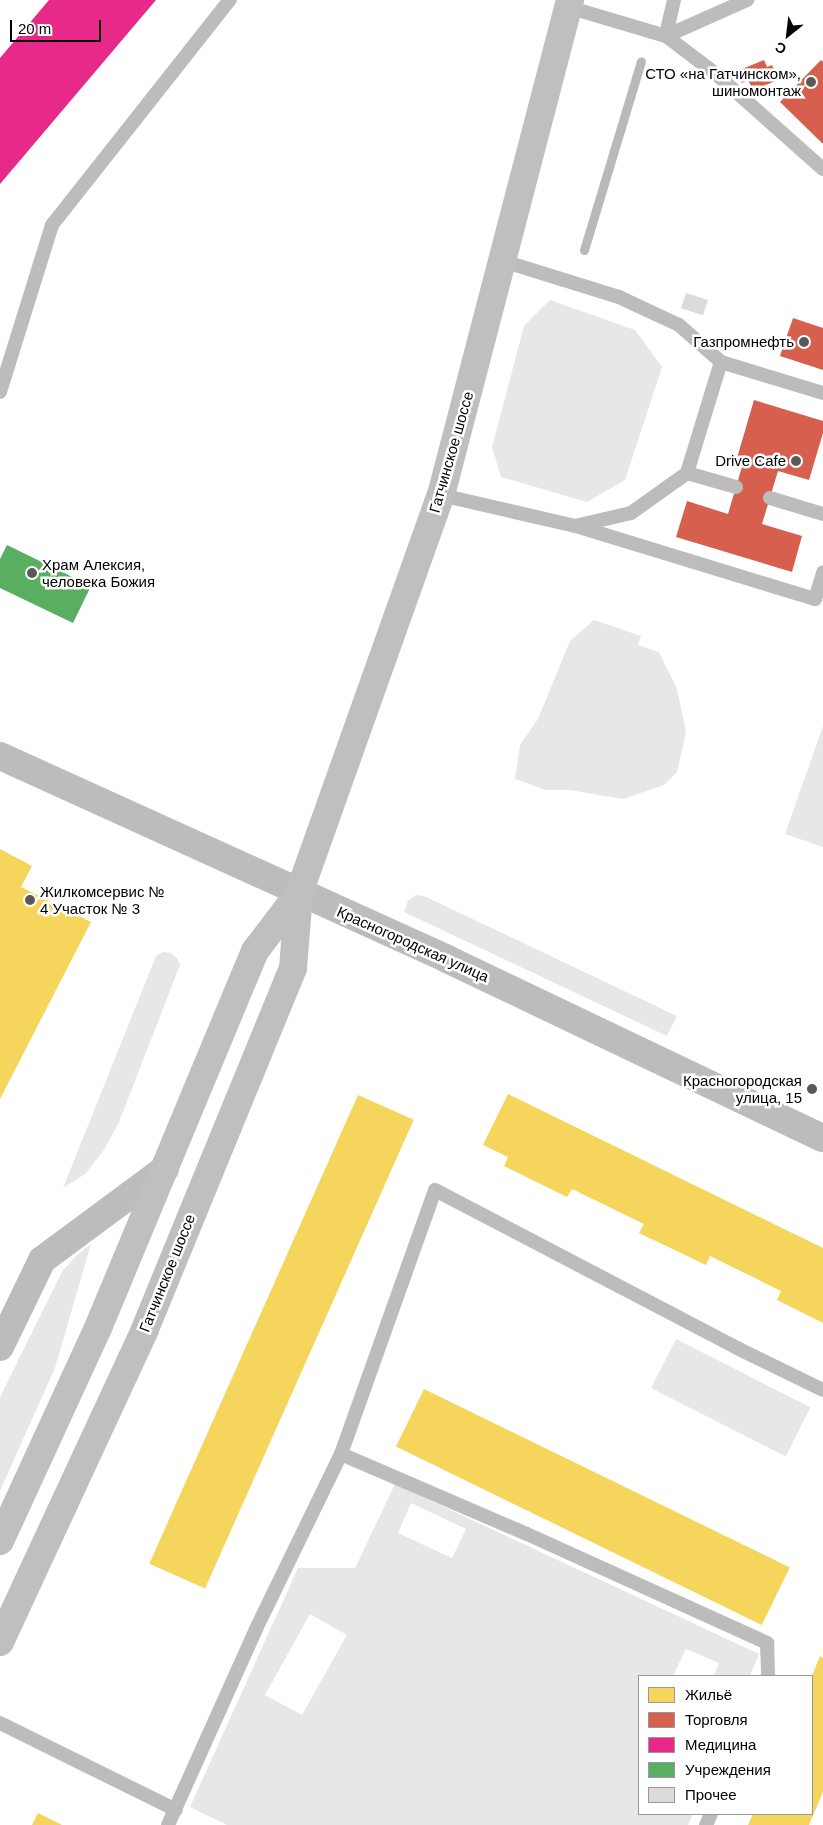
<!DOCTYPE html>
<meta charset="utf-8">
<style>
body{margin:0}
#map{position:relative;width:823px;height:1825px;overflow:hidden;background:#fff;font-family:Arial,sans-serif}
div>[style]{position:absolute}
.green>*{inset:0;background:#e7e7e7;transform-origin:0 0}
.homes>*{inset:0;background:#f6d55c;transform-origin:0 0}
.shops>*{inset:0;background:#d6604d}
.health>*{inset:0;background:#e7298a}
.public>*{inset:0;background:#5aae61}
.stream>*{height:9px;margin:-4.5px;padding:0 4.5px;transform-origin:4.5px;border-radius:4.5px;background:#b9b9b9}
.building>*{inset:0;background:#dbdbdb;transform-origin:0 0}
.service>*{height:14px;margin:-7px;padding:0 7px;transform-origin:7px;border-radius:7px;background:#bcbcbc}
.minor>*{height:28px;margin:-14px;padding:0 14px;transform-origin:14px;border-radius:14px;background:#bcbcbc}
.secondary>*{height:28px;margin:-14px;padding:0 14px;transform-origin:14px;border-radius:14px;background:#bfbfbf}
.dots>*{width:14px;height:14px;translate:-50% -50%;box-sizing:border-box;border:2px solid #fff;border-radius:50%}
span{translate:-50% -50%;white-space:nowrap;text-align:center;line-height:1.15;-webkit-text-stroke:5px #fff;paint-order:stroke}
.poi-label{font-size:15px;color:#000}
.right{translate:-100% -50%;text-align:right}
.left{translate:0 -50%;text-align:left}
.street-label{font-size:15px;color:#000}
.legend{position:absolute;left:638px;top:1675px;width:175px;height:140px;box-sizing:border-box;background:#fff;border:1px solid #999;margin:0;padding:6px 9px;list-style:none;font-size:15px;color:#000}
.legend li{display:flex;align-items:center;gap:10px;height:25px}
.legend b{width:25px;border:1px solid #999}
.north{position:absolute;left:763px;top:10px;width:50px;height:50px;-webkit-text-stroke:4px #fff;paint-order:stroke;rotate:209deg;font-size:14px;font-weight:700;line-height:20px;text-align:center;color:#000}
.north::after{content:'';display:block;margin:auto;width:18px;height:22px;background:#000;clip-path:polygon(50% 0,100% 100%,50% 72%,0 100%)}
.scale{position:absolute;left:10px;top:20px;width:91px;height:22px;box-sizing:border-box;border:2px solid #000;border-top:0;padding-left:6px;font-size:15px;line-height:18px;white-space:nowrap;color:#000;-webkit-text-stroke:4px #fff;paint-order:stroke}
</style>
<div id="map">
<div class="green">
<div style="clip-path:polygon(550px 300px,635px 330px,662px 367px,625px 480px,587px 502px,501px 477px,492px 447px,524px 326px)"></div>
<div style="clip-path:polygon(594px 620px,641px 636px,638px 645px,659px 652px,677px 689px,686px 732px,677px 772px,664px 785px,623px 799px,570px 790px,546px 790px,515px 779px,520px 745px,538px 719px,570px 641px)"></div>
<div style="clip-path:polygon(823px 726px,823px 847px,785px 834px)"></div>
<div style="clip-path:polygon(416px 895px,424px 896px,677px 1016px,667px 1036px,404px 912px,408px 901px)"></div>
<div style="clip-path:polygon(163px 952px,171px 953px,177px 958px,180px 965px,119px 1122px,104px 1150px,85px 1174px,63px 1188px,156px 956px)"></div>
<div style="clip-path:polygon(91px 1244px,55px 1368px,0 1491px,0 1397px,63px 1270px,78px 1254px)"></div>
<div style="left:676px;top:1339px;width:151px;height:55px;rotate:27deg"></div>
<div style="clip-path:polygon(evenodd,395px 1484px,759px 1654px,750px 1676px,714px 1676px,719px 1663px,686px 1649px,673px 1676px,639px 1676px,639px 1814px,693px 1814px,688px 1825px,227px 1825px,190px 1807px,298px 1568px,355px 1568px,395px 1484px,411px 1503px,466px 1529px,452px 1558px,398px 1533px,411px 1503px,395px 1484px,310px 1614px,347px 1635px,302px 1715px,265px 1695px,310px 1614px)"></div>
</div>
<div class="homes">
<div style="clip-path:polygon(0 849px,32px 866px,21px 887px,91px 922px,0 1099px)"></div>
<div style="clip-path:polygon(508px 1094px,823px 1248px,823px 1323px,777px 1300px,781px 1291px,710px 1256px,706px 1265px,639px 1233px,644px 1224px,572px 1189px,567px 1197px,504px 1166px,508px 1157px,483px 1145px)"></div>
<div style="left:358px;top:1095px;width:61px;height:513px;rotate:24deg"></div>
<div style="left:424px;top:1389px;width:407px;height:64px;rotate:26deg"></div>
<div style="clip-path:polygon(820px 1656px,823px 1658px,823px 1792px,809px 1825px,748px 1825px,753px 1814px,812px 1814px,812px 1676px)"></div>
<div style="clip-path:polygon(38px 1813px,62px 1825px,32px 1825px)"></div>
</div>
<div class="shops">
<div style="clip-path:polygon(764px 60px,767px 67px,772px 65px,778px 80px,753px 90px,748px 80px,742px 83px,737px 71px)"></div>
<div style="clip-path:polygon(821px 60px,823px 62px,823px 144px,780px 102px)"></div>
<div style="clip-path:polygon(793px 318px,823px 328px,823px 370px,780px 356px)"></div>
<div style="clip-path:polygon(754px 400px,823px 421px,823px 433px,809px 480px,778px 471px,762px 524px,802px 536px,792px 572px,676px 537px,687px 501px,728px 514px,744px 460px,737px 458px)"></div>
</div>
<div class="health">
<div style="clip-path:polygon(49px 0,156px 0,0 184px,0 58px)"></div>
</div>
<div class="public">
<div style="clip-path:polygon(7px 545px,91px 586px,73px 623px,0 588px,0 559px)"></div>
</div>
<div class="stream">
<div style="left:584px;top:250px;width:197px;rotate:-73.2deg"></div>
</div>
<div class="building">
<div style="left:686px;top:293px;width:23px;height:16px;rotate:18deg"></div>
</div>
<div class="service">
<div style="left:674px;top:0;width:37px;rotate:103deg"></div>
<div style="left:666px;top:36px;width:89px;rotate:-24deg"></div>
<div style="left:568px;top:7px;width:102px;rotate:16.5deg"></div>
<div style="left:666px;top:36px;width:63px;rotate:37.2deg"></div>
<div style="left:716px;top:74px;width:143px;rotate:41.6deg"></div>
<div style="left:721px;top:362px;width:107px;rotate:16.9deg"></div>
<div style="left:0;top:392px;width:175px;rotate:-72.7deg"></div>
<div style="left:52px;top:225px;width:287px;rotate:-51.7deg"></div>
<div style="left:687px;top:473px;width:51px;rotate:15.9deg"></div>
<div style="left:441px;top:495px;width:138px;rotate:13deg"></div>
<div style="left:575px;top:526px;width:57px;rotate:-13.1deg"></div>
<div style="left:631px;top:513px;width:69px;rotate:-35.5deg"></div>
<div style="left:687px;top:473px;width:116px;rotate:-73deg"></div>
<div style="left:721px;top:362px;width:56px;rotate:-138.6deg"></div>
<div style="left:679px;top:325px;width:66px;rotate:-155deg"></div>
<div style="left:619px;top:297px;width:121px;rotate:-162.8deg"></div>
<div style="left:770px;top:498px;width:55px;rotate:16.8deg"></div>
<div style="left:576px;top:526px;width:250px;rotate:17deg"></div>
<div style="left:815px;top:599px;width:28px;rotate:-73deg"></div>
<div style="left:341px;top:1454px;width:202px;rotate:23.3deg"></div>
<div style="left:527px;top:1534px;width:264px;rotate:24.4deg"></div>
<div style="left:767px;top:1643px;width:33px;rotate:88deg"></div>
<div style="left:0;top:1723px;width:196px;rotate:26.3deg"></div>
<div style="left:168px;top:1825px;width:215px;rotate:-65.8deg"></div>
<div style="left:256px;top:1629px;width:195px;rotate:-64.1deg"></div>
<div style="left:341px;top:1454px;width:280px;rotate:-70.4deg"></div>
<div style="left:435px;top:1190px;width:343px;rotate:27.6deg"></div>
<div style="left:739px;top:1349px;width:93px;rotate:26deg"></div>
<div style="left:706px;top:1825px;width:12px;rotate:-66deg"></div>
</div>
<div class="minor">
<div style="left:0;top:756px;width:491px;rotate:24.4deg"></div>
<div style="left:447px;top:959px;width:416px;rotate:25.5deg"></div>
<div style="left:0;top:1347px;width:97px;rotate:-64.2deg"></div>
<div style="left:42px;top:1260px;width:153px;rotate:-36.5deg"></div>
</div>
<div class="secondary">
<div style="left:0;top:1541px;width:234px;rotate:-65.3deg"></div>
<div style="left:98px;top:1328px;width:408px;rotate:-67.4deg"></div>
<div style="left:255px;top:951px;width:73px;rotate:-52.8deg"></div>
<div style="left:0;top:1642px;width:345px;rotate:-65.1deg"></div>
<div style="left:145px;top:1329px;width:390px;rotate:-67.7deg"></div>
<div style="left:293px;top:968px;width:75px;rotate:-85.4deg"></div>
<div style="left:299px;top:893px;width:423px;rotate:-70.4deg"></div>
<div style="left:441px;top:495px;width:512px;rotate:-75.39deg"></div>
</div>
<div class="dots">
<div style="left:811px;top:82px;background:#595959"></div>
<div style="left:804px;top:342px;background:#595959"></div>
<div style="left:796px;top:461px;background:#595959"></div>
<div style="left:32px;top:573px;background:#595959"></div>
<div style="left:30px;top:900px;background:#595959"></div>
<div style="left:812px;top:1089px;background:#595959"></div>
</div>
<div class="poi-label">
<span class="right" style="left:801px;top:82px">СТО «на Гатчинском»,<br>шиномонтаж</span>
<span class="right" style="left:794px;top:342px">Газпромнефть</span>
<span class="right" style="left:786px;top:461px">Drive Cafe</span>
<span class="left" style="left:42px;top:573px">Храм Алексия,<br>человека Божия</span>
<span class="left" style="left:40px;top:900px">Жилкомсервис №<br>4 Участок № 3</span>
<span class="right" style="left:802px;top:1089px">Красногородская<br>улица, 15</span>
</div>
<div class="street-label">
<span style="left:451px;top:452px;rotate:-74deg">Гатчинское шоссе</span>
<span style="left:413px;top:944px;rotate:24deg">Красногородская улица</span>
<span style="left:167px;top:1273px;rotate:-68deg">Гатчинское шоссе</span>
</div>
<ul class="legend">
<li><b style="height:14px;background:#f6d55c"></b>Жильё</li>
<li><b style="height:14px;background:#d6604d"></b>Торговля</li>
<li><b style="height:14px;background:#e7298a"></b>Медицина</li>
<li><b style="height:14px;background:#5aae61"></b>Учреждения</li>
<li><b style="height:14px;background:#dbdbdb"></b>Прочее</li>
</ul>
<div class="north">С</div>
<div class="scale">20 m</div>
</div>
